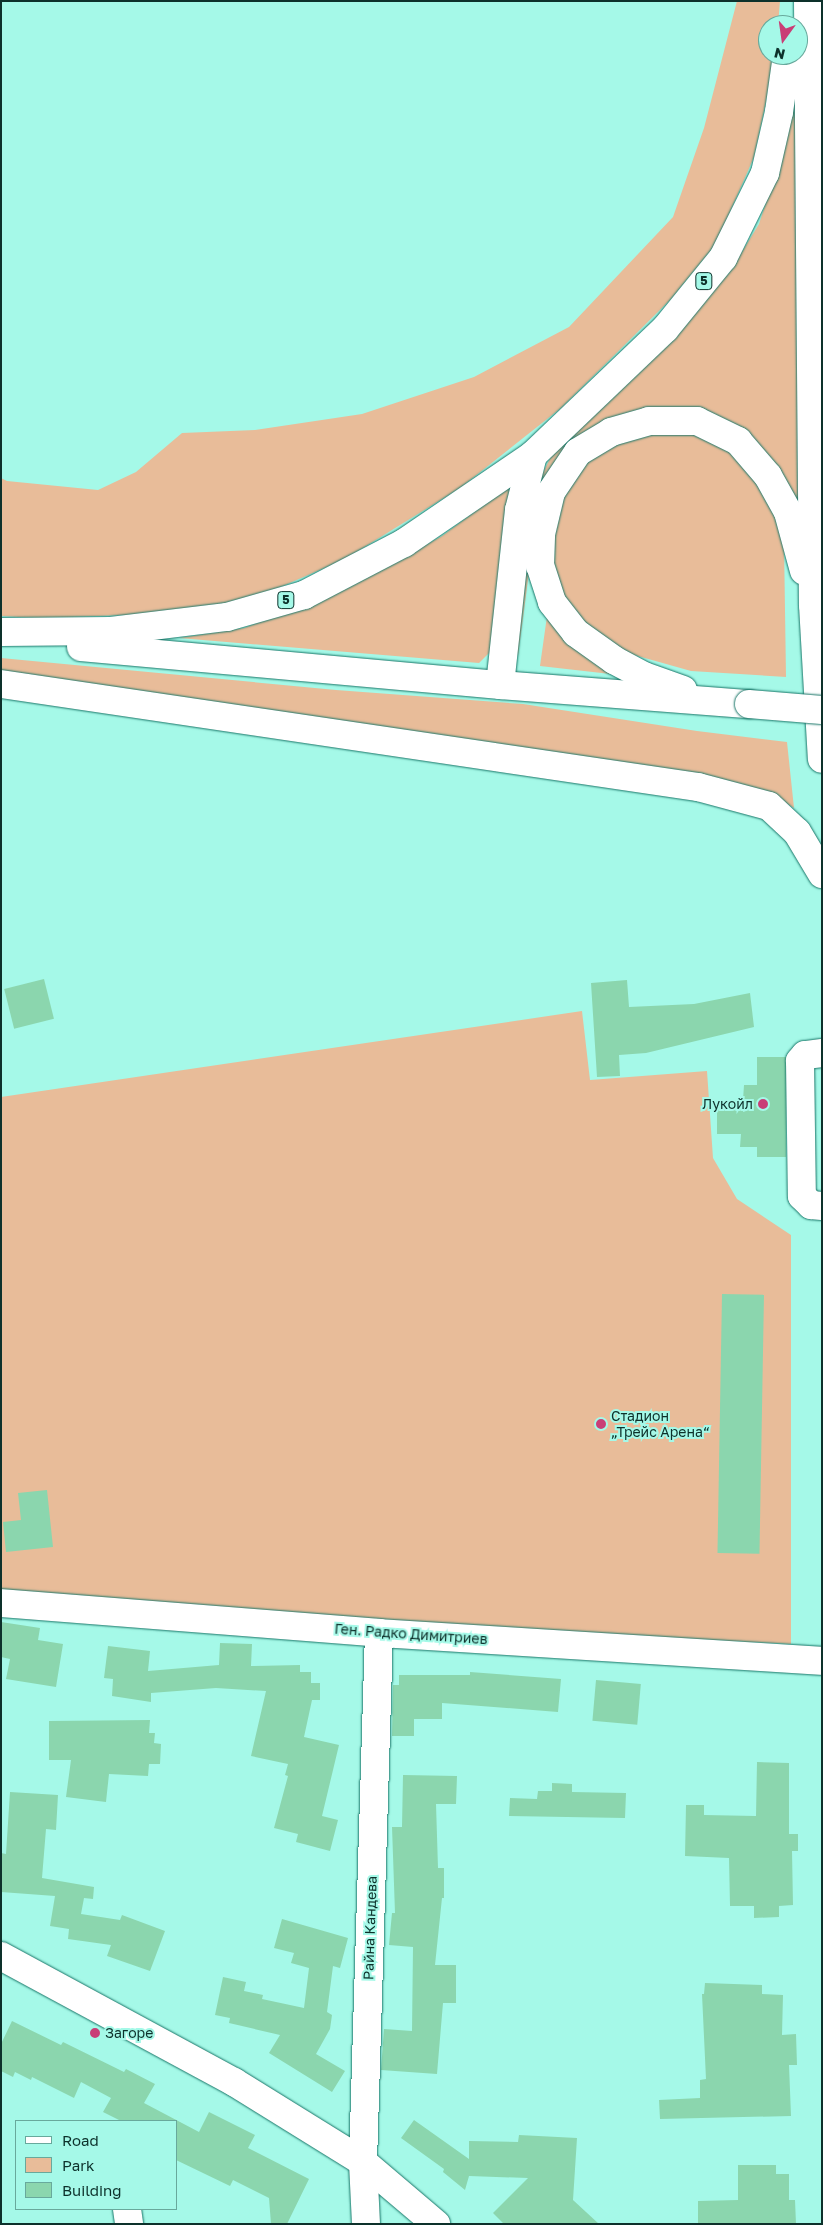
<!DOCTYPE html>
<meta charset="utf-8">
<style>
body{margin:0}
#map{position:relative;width:823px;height:2225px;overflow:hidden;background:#a5f9e8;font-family:"Golos Text",sans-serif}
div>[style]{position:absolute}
.green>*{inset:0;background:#e8bc99}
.building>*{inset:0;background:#8bd6ae;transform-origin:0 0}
.roads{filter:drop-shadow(0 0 1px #197668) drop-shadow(0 0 1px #197668)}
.minor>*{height:28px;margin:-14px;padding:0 14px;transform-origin:14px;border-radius:14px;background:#fff}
.major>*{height:28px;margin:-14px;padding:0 14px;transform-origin:14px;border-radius:14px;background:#fff}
.bridges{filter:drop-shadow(0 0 1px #197668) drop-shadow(0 0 1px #197668)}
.major-bridge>*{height:28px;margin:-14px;padding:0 14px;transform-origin:14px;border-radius:14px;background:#fff}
.dots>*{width:14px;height:14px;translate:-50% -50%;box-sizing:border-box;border:2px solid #a5f9e8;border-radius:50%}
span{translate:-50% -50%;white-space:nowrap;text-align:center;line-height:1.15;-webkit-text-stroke:4px #a5f9e8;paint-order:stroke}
.shield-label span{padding:1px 4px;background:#a5f9e8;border:1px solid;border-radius:4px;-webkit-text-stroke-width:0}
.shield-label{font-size:12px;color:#0d312b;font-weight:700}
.poi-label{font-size:14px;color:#0d312b}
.right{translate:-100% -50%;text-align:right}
.left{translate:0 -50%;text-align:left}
.street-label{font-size:14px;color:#0d312b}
.frame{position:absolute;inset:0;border:2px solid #0d312b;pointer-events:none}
.legend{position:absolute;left:15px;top:2120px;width:162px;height:90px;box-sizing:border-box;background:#a5f9e8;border:1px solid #68a99c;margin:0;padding:6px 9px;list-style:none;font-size:15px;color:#0d312b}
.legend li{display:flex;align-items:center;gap:10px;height:25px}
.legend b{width:25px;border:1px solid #68a99c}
.north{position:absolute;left:758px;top:15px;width:50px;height:50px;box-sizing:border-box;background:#a5f9e8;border:1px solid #68a99c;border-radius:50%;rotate:194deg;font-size:14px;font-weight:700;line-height:20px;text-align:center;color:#0d312b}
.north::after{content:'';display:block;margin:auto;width:18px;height:22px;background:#c93e76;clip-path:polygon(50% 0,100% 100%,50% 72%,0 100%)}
</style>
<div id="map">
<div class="green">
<div style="clip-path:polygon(737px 1px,780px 1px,778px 25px,768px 25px,768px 55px,775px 55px,775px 60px,754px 157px,716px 244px,671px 299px,561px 408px,460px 488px,345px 559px,253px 599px,159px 614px,37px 618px,1px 616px,1px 478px,7px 481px,98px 490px,136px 472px,182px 433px,255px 430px,362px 414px,474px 377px,569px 327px,673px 217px,704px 128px)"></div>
<div style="clip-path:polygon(801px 66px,801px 508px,711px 416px,597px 429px,536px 519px,518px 656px,513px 634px,537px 484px,556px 447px,656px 352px,729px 273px,759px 224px,782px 153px)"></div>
<div style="clip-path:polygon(650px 432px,694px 433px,730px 450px,758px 482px,777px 516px,784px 543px,786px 677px,691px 671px,620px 651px,584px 625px,562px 596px,552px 564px,552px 536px,562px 497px,587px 461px,616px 442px)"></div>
<div style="clip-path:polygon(512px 484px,490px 652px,479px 663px,179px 638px,244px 628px,348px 588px,442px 536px)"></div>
<div style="clip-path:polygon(548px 609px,628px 676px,540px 666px)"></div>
<div style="clip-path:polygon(1px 658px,336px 690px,523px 704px,697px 731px,787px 742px,794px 808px,775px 796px,1px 672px)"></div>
<div style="clip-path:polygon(582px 1011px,590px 1080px,707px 1071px,713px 1158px,737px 1199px,791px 1235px,791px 1644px,428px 1626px,1px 1597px,1px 1097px)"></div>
</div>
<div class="building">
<div style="left:44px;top:979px;width:41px;height:41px;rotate:76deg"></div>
<div style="clip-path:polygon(627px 980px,629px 1007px,694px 1004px,750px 993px,754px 1027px,646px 1053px,619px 1055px,620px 1076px,597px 1077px,591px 983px)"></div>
<div style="clip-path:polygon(757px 1057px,786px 1057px,786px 1157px,757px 1157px,757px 1147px,740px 1147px,741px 1134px,717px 1134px,717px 1100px,743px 1100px,744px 1085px,757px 1085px)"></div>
<div style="left:722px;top:1294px;width:42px;height:259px;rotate:1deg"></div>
<div style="clip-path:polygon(47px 1490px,53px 1547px,6px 1552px,3px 1522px,21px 1520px,18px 1493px)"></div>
<div style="clip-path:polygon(1px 1622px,40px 1628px,38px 1640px,63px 1644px,56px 1687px,6px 1679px,10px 1659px,1px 1657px)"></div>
<div style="clip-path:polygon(220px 1643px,252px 1644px,251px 1666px,300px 1665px,300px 1672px,311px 1672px,311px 1683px,320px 1683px,320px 1700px,312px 1700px,304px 1737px,339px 1745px,322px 1816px,338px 1820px,330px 1851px,296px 1842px,298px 1834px,274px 1828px,288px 1776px,285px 1775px,288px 1764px,251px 1756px,266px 1691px,216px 1688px,151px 1693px,151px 1702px,112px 1696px,113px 1679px,104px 1678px,108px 1646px,150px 1651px,148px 1671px,219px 1665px)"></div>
<div style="clip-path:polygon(470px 1672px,561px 1679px,558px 1712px,442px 1703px,442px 1719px,414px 1719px,414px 1736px,392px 1736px,393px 1685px,399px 1685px,399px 1675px,470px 1675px)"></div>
<div style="left:596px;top:1680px;width:45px;height:41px;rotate:5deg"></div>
<div style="clip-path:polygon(150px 1720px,149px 1733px,155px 1733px,154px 1743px,161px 1744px,160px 1764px,149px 1764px,148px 1776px,109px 1774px,106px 1802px,66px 1797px,71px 1760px,49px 1760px,49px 1721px)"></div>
<div style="clip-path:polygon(757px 1762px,789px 1763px,789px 1834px,798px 1834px,798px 1851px,792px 1851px,793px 1905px,779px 1906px,779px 1917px,754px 1918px,754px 1906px,730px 1906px,729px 1858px,685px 1856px,686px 1805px,704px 1805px,704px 1815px,756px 1816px)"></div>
<div style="clip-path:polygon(403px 1775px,457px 1776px,456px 1804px,436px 1804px,438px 1868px,444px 1868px,444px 1898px,442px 1898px,435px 1965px,456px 1965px,456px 2003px,443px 2003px,437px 2074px,381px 2070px,384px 2029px,412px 2031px,413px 1947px,389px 1945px,392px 1913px,395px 1913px,392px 1827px,402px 1827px)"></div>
<div style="clip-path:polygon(552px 1783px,572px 1784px,572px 1792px,626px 1793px,625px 1818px,509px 1816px,510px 1798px,537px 1799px,538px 1791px,552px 1791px)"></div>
<div style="clip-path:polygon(10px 1792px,58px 1795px,56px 1830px,46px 1829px,42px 1878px,94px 1887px,93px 1899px,84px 1898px,81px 1914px,120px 1920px,122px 1915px,165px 1931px,150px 1971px,107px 1956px,111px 1945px,68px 1939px,69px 1929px,50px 1926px,55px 1896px,1px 1892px,1px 1853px,6px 1854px)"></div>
<div style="clip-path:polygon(282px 1919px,348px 1938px,340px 1968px,333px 1966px,327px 2012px,332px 2015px,330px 2029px,316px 2054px,345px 2071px,332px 2092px,269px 2053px,280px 2035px,229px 2023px,230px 2018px,215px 2015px,223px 1977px,246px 1982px,244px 1991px,263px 1995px,262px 1999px,304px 2008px,309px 1968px,291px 1963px,294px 1953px,274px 1948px)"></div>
<div style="clip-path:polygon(705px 1983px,762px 1985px,762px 1994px,783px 1995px,782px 2035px,796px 2034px,797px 2065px,789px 2065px,791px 2116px,660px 2119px,659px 2100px,700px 2098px,700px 2080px,706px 2079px,702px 1994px,704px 1994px)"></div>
<div style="clip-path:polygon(12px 2021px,61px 2045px,63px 2042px,124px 2072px,126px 2069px,155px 2084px,144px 2103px,199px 2132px,209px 2112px,255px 2135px,248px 2148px,309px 2179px,287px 2224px,271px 2224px,269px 2198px,233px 2180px,230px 2186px,176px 2160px,176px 2121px,121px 2121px,103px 2112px,111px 2098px,81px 2082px,74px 2098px,32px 2077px,31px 2080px,15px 2072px,13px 2077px,1px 2071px,1px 2044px)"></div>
<div style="clip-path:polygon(414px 2120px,469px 2159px,469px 2141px,518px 2142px,519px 2135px,577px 2138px,573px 2200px,599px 2224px,504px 2224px,493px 2213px,528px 2178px,469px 2176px,465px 2190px,443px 2172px,444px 2169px,401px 2138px)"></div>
<div style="clip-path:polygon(738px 2165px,776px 2165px,776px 2174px,789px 2174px,789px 2200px,795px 2200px,796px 2224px,698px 2224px,698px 2201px,738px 2200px)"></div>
</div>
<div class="roads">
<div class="minor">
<div style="left:822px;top:1053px;width:17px;rotate:173deg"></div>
<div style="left:805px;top:1055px;width:8px;rotate:130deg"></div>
<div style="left:800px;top:1061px;width:135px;rotate:89.2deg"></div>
<div style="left:802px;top:1196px;width:13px;rotate:45deg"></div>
<div style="left:811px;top:1205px;width:11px;rotate:5deg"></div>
<div style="left:1px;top:1603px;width:379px;rotate:4.5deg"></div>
<div style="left:379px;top:1633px;width:444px;rotate:3.6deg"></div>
<div style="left:1px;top:1956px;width:265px;rotate:28.4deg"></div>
<div style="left:234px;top:2082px;width:152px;rotate:31.8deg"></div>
<div style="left:363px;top:2162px;width:96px;rotate:40.3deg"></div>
<div style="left:127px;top:2209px;width:15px;rotate:82deg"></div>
<div style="left:366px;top:2224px;width:62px;rotate:-92.8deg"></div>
<div style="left:363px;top:2162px;width:529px;rotate:-88.27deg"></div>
</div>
<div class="major">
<div style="left:808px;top:1px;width:604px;rotate:89.53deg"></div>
<div style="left:813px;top:605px;width:154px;rotate:86.7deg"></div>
<div style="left:1px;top:632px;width:110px;rotate:-0.5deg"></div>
<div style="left:111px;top:631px;width:117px;rotate:-6.9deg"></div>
<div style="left:227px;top:617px;width:80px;rotate:-15.9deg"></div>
<div style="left:304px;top:595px;width:113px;rotate:-27.5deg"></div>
<div style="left:404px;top:543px;width:156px;rotate:-34.3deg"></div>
<div style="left:533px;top:455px;width:182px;rotate:-43.7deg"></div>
<div style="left:665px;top:329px;width:92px;rotate:-50.8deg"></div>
<div style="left:723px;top:258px;width:95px;rotate:-63.7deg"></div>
<div style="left:765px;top:173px;width:63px;rotate:-77.1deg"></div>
<div style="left:779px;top:112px;width:58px;rotate:-82deg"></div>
<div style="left:81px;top:647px;width:421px;rotate:5.2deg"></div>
<div style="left:500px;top:685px;width:250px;rotate:4.4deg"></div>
<div style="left:1px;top:684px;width:705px;rotate:8.41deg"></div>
<div style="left:698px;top:787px;width:73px;rotate:15deg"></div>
<div style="left:769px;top:806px;width:38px;rotate:43deg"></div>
<div style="left:797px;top:832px;width:49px;rotate:59.2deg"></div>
<div style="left:500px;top:685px;width:176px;rotate:-83.8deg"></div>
<div style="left:519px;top:510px;width:57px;rotate:-75.7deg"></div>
<div style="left:683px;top:690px;width:41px;rotate:-160.3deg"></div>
<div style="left:644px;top:676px;width:34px;rotate:-152deg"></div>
<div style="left:614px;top:660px;width:47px;rotate:-144.6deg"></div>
<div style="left:576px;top:633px;width:39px;rotate:-128deg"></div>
<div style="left:552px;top:602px;width:38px;rotate:-108deg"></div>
<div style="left:540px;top:566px;width:32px;rotate:-88deg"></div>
<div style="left:541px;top:534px;width:43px;rotate:-76.6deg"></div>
<div style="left:551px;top:492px;width:48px;rotate:-56deg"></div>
<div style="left:578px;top:452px;width:39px;rotate:-31deg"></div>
<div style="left:611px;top:432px;width:40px;rotate:-16deg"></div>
<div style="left:649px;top:421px;width:48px"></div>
<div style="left:697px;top:421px;width:46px;rotate:26deg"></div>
<div style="left:738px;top:441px;width:46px;rotate:49.4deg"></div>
<div style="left:768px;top:476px;width:41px;rotate:60.9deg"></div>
<div style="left:788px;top:512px;width:61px;rotate:74.8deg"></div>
</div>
</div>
<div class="bridges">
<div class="major-bridge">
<div style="left:749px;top:704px;width:73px;rotate:4.7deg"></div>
</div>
</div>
<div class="dots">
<div style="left:763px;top:1104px;background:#c93e76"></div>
<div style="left:601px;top:1424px;background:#c93e76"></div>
<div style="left:95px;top:2033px;background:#c93e76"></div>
</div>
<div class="shield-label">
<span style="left:704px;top:281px">5</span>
<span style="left:286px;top:600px">5</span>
</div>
<div class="poi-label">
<span class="right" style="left:753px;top:1104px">Лукойл</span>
<span class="left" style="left:611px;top:1424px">Стадион<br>„Трейс Арена“</span>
<span class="left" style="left:105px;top:2033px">Загоре</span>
</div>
<div class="street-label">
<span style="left:411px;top:1634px;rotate:4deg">Ген. Радко Димитриев</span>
<span style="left:370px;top:1928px;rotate:-88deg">Райна Кандева</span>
</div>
<div class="frame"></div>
<ul class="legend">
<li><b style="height:6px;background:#fff"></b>Road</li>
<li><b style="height:14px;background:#e8bc99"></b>Park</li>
<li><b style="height:14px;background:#8bd6ae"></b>Building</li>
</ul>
<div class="north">N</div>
</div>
